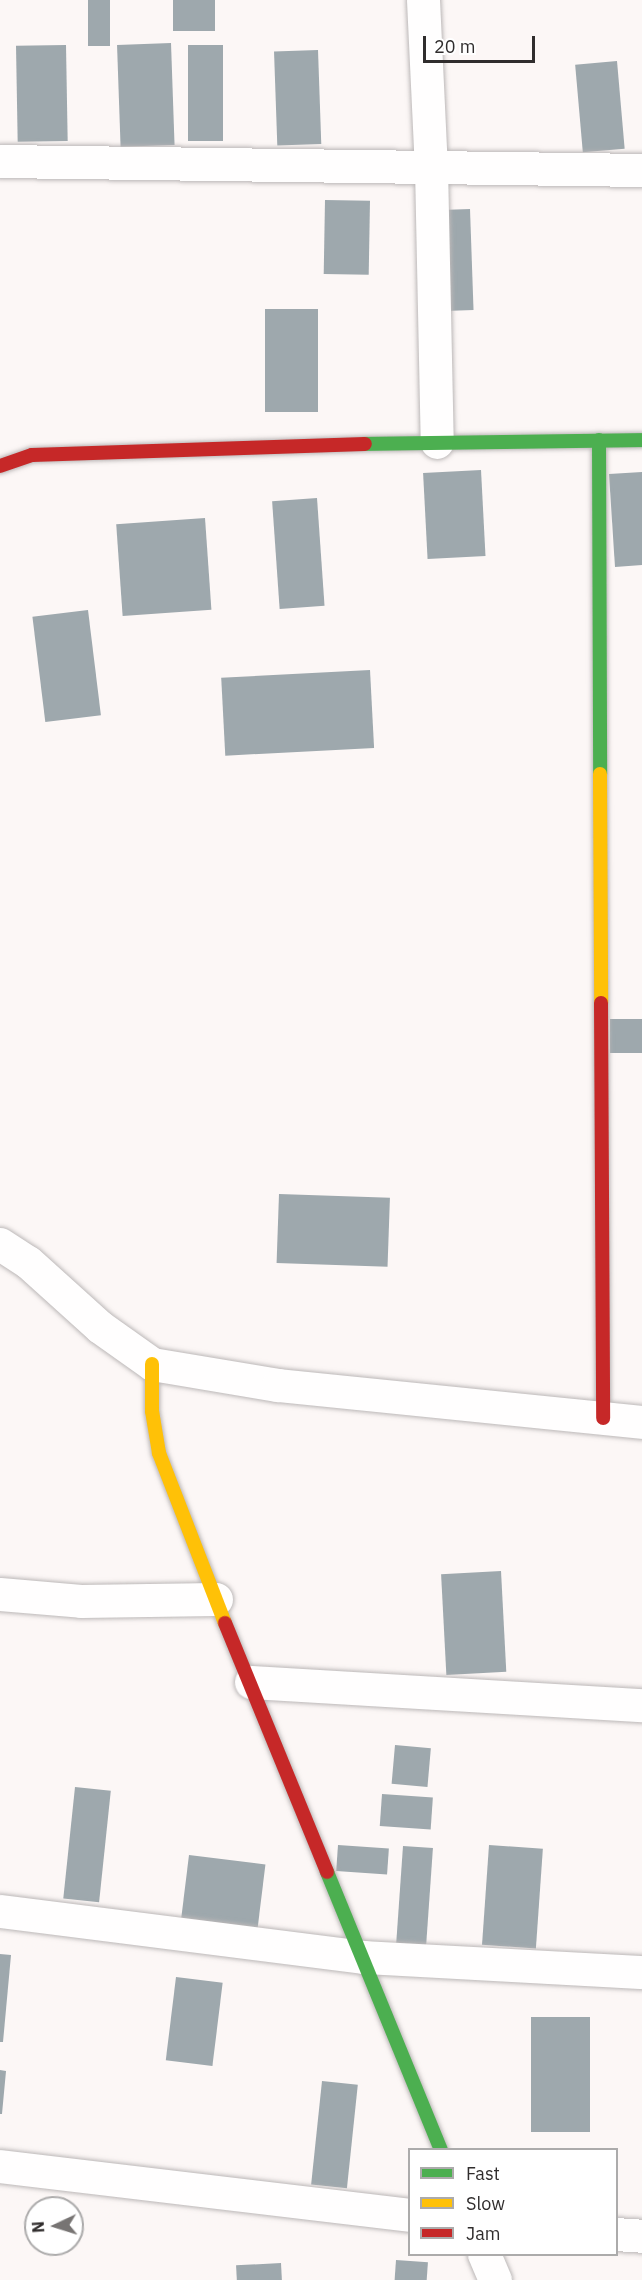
<!DOCTYPE html>
<style>
body{margin:0}
#map{position:relative;width:642px;height:2280px;overflow:hidden;background:#fcf7f6;font-family:"IBM Plex Sans",sans-serif}
div>[style]{position:absolute}
.building>*{inset:0;background:#9ea8ad;transform-origin:0 0}
.roads{filter:drop-shadow(0 0 2px #bcb8b8) drop-shadow(0 0 2px #bcb8b8)}
.street>*{height:33px;margin:-16.5px;padding:0 16.5px;transform-origin:16.5px;border-radius:16.5px;background:#fffefe}
.fast>*{height:14px;margin:-7px;padding:0 7px;transform-origin:7px;border-radius:7px;background:#4caf50}
.slow>*{height:14px;margin:-7px;padding:0 7px;transform-origin:7px;border-radius:7px;background:#ffc107}
.jam>*{height:14px;margin:-7px;padding:0 7px;transform-origin:7px;border-radius:7px;background:#c62828}
span{translate:-50% -50%;white-space:nowrap;text-align:center;line-height:1.15;-webkit-text-stroke:6px #fff;paint-order:stroke}
.legend{position:absolute;left:408px;top:2148px;width:210px;height:108px;box-sizing:border-box;background:#fff;border:2px solid #acabab;margin:0;padding:8px 10px;list-style:none;font-size:18px;color:#302d2d}
.legend li{display:flex;align-items:center;gap:12px;height:30px}
.legend b{width:30px;border:2px solid #acabab}
.north{position:absolute;left:24px;top:2196px;width:60px;height:60px;box-sizing:border-box;background:#fff;border:2px solid #acabab;border-radius:50%;rotate:266deg;font-size:16px;font-weight:700;line-height:24px;text-align:center;color:#302d2d}
.north::after{content:'';display:block;margin:auto;width:21px;height:27px;background:#777473;clip-path:polygon(50% 0,100% 100%,50% 72%,0 100%)}
.scale{position:absolute;left:423px;top:36px;width:112px;height:27px;box-sizing:border-box;border:3px solid #302d2d;border-top:0;padding-left:8px;font-size:18px;line-height:21px;white-space:nowrap;color:#302d2d;-webkit-text-stroke:4px #fff;paint-order:stroke}
</style>
<div id="map">
<div class="building">
<div style="left:88px;top:0;width:22px;height:46px"></div>
<div style="left:173px;top:0;width:42px;height:31px"></div>
<div style="left:171px;top:43px;width:102px;height:54px;rotate:88deg"></div>
<div style="left:66px;top:45px;width:96px;height:50px;rotate:89deg"></div>
<div style="left:188px;top:45px;width:35px;height:96px"></div>
<div style="left:318px;top:50px;width:94px;height:44px;rotate:88deg"></div>
<div style="left:617px;top:61px;width:88px;height:42px;rotate:85deg"></div>
<div style="left:325px;top:200px;width:45px;height:74px;rotate:1deg"></div>
<div style="left:470px;top:209px;width:101px;height:36px;rotate:88deg"></div>
<div style="left:265px;top:309px;width:53px;height:103px"></div>
<div style="left:481px;top:470px;width:86px;height:58px;rotate:87deg"></div>
<div style="clip-path:polygon(642px 472px,642px 565px,615px 567px,609px 474px)"></div>
<div style="left:317px;top:498px;width:108px;height:45px;rotate:86deg"></div>
<div style="left:205px;top:518px;width:92px;height:89px;rotate:86deg"></div>
<div style="left:88px;top:610px;width:106px;height:56px;rotate:83deg"></div>
<div style="left:370px;top:670px;width:78px;height:149px;rotate:87deg"></div>
<div style="left:642px;top:1019px;width:34px;height:32px;rotate:90deg"></div>
<div style="left:279px;top:1194px;width:111px;height:69px;rotate:2deg"></div>
<div style="left:501px;top:1571px;width:101px;height:60px;rotate:87deg"></div>
<div style="left:395px;top:1745px;width:36px;height:39px;rotate:5deg"></div>
<div style="left:75px;top:1787px;width:36px;height:112px;rotate:6deg"></div>
<div style="left:382px;top:1794px;width:51px;height:32px;rotate:4deg"></div>
<div style="left:338px;top:1845px;width:51px;height:26px;rotate:4deg"></div>
<div style="left:489px;top:1845px;width:54px;height:100px;rotate:4deg"></div>
<div style="left:403px;top:1846px;width:30px;height:101px;rotate:4deg"></div>
<div style="left:189px;top:1855px;width:77px;height:67px;rotate:7deg"></div>
<div style="clip-path:polygon(0 1954px,11px 1955px,3px 2042px,0 2042px)"></div>
<div style="left:176px;top:1977px;width:47px;height:84px;rotate:7deg"></div>
<div style="left:531px;top:2017px;width:59px;height:115px"></div>
<div style="clip-path:polygon(0 2070px,6px 2071px,2px 2114px,0 2114px)"></div>
<div style="left:322px;top:2081px;width:36px;height:104px;rotate:6deg"></div>
<div style="left:396px;top:2260px;width:32px;height:20px;rotate:4deg"></div>
<div style="left:281px;top:2263px;width:17px;height:45px;rotate:87deg"></div>
</div>
<div class="roads">
<div class="street">
<div style="left:423px;top:0;width:167px;rotate:87.3deg"></div>
<div style="left:431px;top:167px;width:275px;rotate:88.8deg"></div>
<div style="left:0;top:161px;width:642px;rotate:0.8deg"></div>
<div style="left:0;top:1244px;width:33px;rotate:33deg"></div>
<div style="left:28px;top:1262px;width:97px;rotate:42.1deg"></div>
<div style="left:100px;top:1327px;width:64px;rotate:35.4deg"></div>
<div style="left:152px;top:1364px;width:128px;rotate:9.5deg"></div>
<div style="left:278px;top:1385px;width:366px;rotate:5.8deg"></div>
<div style="left:0;top:1594px;width:81px;rotate:4.9deg"></div>
<div style="left:81px;top:1601px;width:135px;rotate:-0.8deg"></div>
<div style="left:251px;top:1682px;width:392px;rotate:3.4deg"></div>
<div style="left:0;top:1911px;width:367px;rotate:7.2deg"></div>
<div style="left:364px;top:1957px;width:278px;rotate:3.1deg"></div>
<div style="left:0;top:2166px;width:413px;rotate:6.8deg"></div>
<div style="left:616px;top:2234px;width:26px;rotate:4deg"></div>
<div style="left:484px;top:2254px;width:28px;rotate:67deg"></div>
</div>
<div class="fast">
<div style="left:599px;top:440px;width:334px;rotate:89.8deg"></div>
<div style="left:365px;top:444px;width:277px;rotate:-0.8deg"></div>
<div style="left:327px;top:1872px;width:300px;rotate:67.7deg"></div>
</div>
<div class="slow">
<div style="left:600px;top:774px;width:229px;rotate:89.7deg"></div>
<div style="left:152px;top:1364px;width:47px;rotate:90deg"></div>
<div style="left:152px;top:1411px;width:43px;rotate:80.5deg"></div>
<div style="left:159px;top:1453px;width:182px;rotate:68.8deg"></div>
</div>
<div class="jam">
<div style="left:0;top:466px;width:34px;rotate:-19deg"></div>
<div style="left:32px;top:455px;width:333px;rotate:-1.9deg"></div>
<div style="left:601px;top:1003px;width:415px;rotate:89.7deg"></div>
<div style="left:225px;top:1623px;width:269px;rotate:67.7deg"></div>
</div>
</div>
<ul class="legend">
<li><b style="height:8px;background:#4caf50"></b>Fast</li>
<li><b style="height:8px;background:#ffc107"></b>Slow</li>
<li><b style="height:8px;background:#c62828"></b>Jam</li>
</ul>
<div class="north">N</div>
<div class="scale">20 m</div>
</div>
